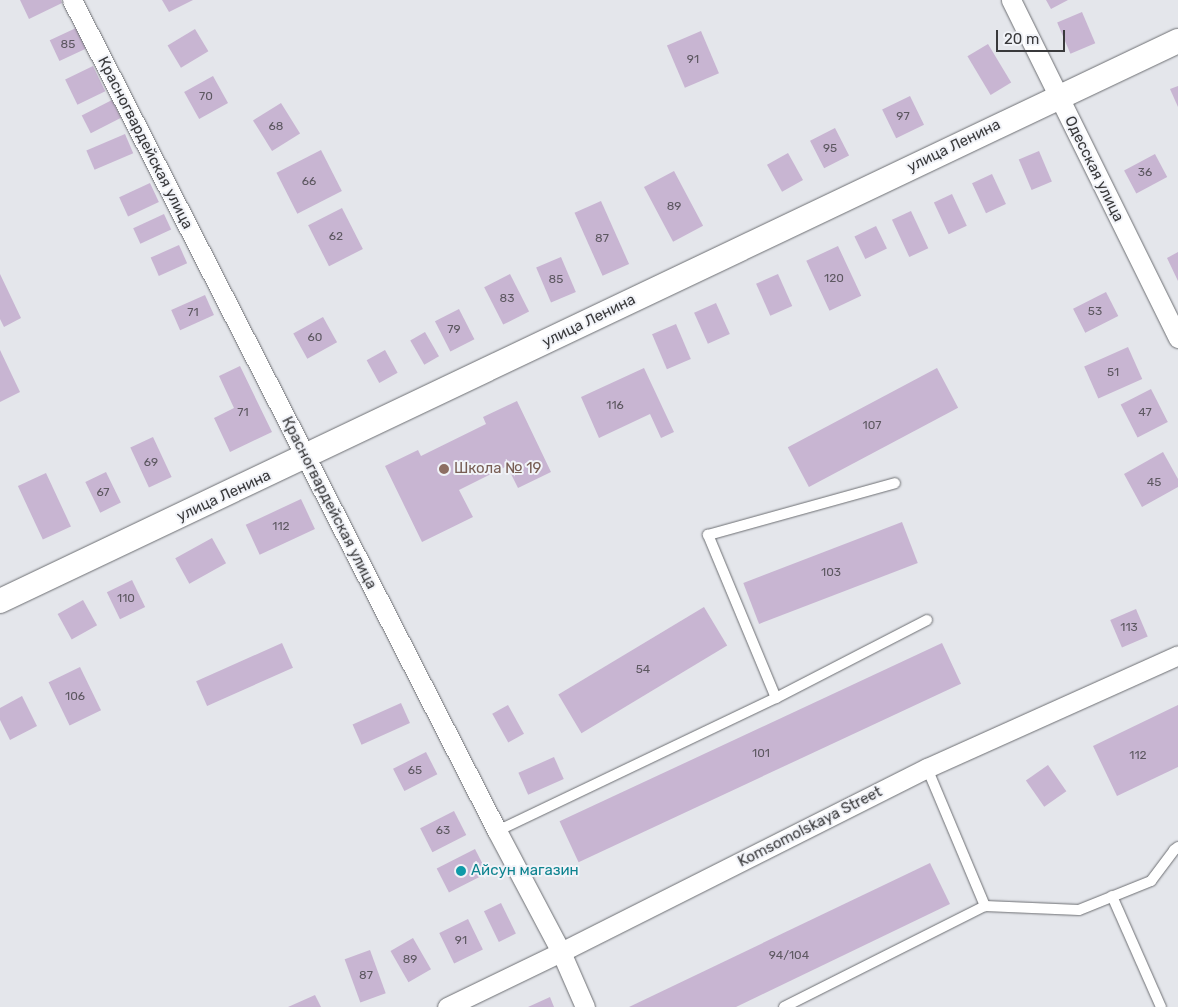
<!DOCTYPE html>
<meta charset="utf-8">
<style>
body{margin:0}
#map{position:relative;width:1178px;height:1007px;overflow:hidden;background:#e4e6eb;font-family:Rubik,sans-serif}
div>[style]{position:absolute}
.building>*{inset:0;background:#c8b5d2;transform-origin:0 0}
.roads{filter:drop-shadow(0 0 1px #6d6f73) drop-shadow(0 0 1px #6d6f73)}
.service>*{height:10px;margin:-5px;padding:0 5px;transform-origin:5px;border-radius:5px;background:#fff}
.minor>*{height:19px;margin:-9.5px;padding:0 9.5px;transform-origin:9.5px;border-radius:9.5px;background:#fff}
.tertiary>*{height:24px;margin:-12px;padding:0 12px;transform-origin:12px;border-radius:12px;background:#fff}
.dots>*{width:14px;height:14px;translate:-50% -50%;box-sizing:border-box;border:2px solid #f1f3f8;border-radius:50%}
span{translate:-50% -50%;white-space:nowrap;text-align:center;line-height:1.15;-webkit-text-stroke:4px #f1f3f8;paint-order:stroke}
.number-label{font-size:12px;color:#5d5861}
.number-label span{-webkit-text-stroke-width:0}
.street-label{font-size:15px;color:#39393b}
.education-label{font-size:15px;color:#785e54}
.left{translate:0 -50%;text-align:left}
.culture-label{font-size:15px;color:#0d838f}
.scale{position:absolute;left:996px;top:30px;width:69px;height:22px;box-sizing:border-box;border:2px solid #39393b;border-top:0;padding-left:6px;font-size:15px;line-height:18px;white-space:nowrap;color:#39393b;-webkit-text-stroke:4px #f1f3f8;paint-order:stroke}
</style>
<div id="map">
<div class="building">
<div style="clip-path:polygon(20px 0,61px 0,62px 3px,29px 19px)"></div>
<div style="clip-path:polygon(162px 0,193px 0,169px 12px)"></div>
<div style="clip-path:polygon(1046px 0,1068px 0,1051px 9px)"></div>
<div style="left:1082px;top:12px;width:34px;height:27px;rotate:67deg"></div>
<div style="left:76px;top:28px;width:23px;height:29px;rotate:65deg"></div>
<div style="left:195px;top:29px;width:26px;height:32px;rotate:59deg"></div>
<div style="left:701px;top:31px;width:46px;height:37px;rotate:67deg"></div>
<div style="left:988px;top:44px;width:45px;height:24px;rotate:59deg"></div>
<div style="left:93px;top:66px;width:28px;height:31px;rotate:64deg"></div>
<div style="left:213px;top:76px;width:31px;height:33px;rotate:61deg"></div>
<div style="clip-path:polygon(1178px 86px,1178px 107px,1170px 89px)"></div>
<div style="left:910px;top:96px;width:32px;height:31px;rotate:64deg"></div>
<div style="left:112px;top:100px;width:20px;height:34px;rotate:63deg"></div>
<div style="left:281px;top:103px;width:36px;height:33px;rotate:58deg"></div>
<div style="left:835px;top:128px;width:31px;height:28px;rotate:63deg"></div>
<div style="left:125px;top:134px;width:21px;height:42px;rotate:67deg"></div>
<div style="left:321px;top:150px;width:46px;height:50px;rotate:63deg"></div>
<div style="left:1039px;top:151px;width:33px;height:22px;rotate:67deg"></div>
<div style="left:788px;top:153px;width:31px;height:24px;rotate:61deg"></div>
<div style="left:1155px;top:154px;width:26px;height:35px;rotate:62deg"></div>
<div style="left:674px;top:171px;width:62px;height:34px;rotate:62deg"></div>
<div style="left:992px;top:174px;width:33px;height:22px;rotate:65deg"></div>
<div style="left:150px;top:183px;width:21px;height:34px;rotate:65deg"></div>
<div style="left:952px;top:194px;width:35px;height:20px;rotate:65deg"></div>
<div style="left:601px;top:201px;width:69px;height:29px;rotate:66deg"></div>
<div style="left:342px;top:208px;width:46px;height:38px;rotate:63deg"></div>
<div style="left:911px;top:211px;width:41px;height:21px;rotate:65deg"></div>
<div style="left:164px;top:214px;width:17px;height:34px;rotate:65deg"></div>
<div style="left:876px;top:226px;width:25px;height:24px;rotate:64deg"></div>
<div style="left:179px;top:245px;width:20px;height:31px;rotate:66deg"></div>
<div style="left:838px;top:246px;width:55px;height:35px;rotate:65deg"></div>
<div style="clip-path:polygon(1178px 252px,1178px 281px,1167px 258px)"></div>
<div style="left:561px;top:257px;width:38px;height:27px;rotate:67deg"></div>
<div style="clip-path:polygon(0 274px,21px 318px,4px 327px,0 319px)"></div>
<div style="left:510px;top:274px;width:42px;height:29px;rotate:63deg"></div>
<div style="left:778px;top:274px;width:35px;height:24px;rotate:66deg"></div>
<div style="left:1106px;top:292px;width:27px;height:37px;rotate:63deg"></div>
<div style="left:205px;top:295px;width:22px;height:37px;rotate:66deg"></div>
<div style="left:716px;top:303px;width:34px;height:24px;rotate:66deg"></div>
<div style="left:459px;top:309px;width:34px;height:27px;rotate:63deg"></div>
<div style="left:323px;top:317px;width:29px;height:34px;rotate:61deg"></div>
<div style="left:676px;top:324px;width:38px;height:26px;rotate:67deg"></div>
<div style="left:425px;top:332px;width:28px;height:17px;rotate:60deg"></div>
<div style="left:1128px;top:347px;width:35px;height:48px;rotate:66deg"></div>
<div style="clip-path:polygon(0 350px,20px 392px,0 402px)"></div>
<div style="left:385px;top:350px;width:26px;height:21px;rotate:61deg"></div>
<div style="clip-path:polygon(240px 366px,272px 432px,230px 452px,214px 418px,234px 408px,219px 376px)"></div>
<div style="clip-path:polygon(644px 368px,674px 432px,661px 438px,650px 414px,599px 438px,581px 397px)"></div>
<div style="left:937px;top:368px;width:45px;height:169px;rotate:62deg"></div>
<div style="left:1151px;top:389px;width:37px;height:34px;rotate:63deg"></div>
<div style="clip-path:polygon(517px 401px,551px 472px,518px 488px,507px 466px,459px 490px,473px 517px,422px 542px,385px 466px,418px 450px,421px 456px,486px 424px,483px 417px)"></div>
<div style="left:153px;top:437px;width:44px;height:25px;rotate:65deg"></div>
<div style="clip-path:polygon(1163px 452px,1178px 479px,1178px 487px,1142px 507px,1124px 474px)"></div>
<div style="left:106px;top:472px;width:34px;height:23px;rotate:64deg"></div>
<div style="left:46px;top:473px;width:59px;height:31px;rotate:65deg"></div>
<div style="left:301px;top:499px;width:33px;height:61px;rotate:65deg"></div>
<div style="left:902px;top:522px;width:44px;height:170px;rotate:69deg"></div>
<div style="left:212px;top:538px;width:29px;height:42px;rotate:61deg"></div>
<div style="left:132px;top:580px;width:30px;height:28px;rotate:64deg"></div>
<div style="left:83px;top:600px;width:29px;height:29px;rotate:61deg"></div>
<div style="left:704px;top:607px;width:45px;height:170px;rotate:59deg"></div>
<div style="left:1136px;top:609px;width:30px;height:28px;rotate:67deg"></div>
<div style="left:282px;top:643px;width:27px;height:94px;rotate:66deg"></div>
<div style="left:942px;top:643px;width:45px;height:422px;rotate:65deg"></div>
<div style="left:80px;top:667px;width:48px;height:35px;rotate:64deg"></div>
<div style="clip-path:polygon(22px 696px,37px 726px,10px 740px,0 720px,0 708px)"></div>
<div style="left:401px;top:703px;width:22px;height:53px;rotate:66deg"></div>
<div style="left:508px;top:705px;width:33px;height:18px;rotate:61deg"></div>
<div style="clip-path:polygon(1178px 705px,1178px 767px,1117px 796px,1093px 746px)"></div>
<div style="left:426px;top:752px;width:25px;height:37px;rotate:63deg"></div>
<div style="left:554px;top:757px;width:24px;height:39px;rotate:66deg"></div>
<div style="left:1048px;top:765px;width:32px;height:27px;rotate:55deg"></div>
<div style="left:454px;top:811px;width:27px;height:38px;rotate:63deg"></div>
<div style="left:475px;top:849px;width:27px;height:43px;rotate:63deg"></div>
<div style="clip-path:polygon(930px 863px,950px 904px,736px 1007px,629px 1007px)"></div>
<div style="left:501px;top:903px;width:34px;height:19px;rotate:64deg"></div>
<div style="left:468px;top:919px;width:34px;height:32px;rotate:64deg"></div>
<div style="left:413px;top:938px;width:36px;height:26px;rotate:60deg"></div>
<div style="left:370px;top:950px;width:46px;height:27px;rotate:70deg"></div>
<div style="clip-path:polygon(315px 995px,321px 1007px,288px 1007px)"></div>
<div style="clip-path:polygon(550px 997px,554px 1007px,528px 1007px)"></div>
</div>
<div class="roads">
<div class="service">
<div style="left:776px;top:698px;width:170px;rotate:-27.3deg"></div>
<div style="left:927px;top:768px;width:150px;rotate:67.2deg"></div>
<div style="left:497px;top:831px;width:309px;rotate:-25.5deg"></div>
<div style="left:776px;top:698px;width:177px;rotate:-112.6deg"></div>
<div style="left:708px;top:535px;width:194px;rotate:-15.5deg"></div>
<div style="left:1112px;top:896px;width:121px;rotate:66.2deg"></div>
<div style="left:784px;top:1007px;width:225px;rotate:-26.7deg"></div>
<div style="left:985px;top:906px;width:94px;rotate:2.4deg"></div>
<div style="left:1079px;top:910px;width:78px;rotate:-21.9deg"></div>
<div style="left:1151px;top:881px;width:39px;rotate:-53deg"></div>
<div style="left:1174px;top:850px;width:5px;rotate:-37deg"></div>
</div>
<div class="minor">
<div style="left:72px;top:0;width:933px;rotate:62.91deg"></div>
<div style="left:497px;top:831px;width:137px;rotate:62.1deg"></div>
<div style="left:561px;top:952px;width:60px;rotate:66.4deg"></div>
<div style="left:1011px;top:0;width:377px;rotate:63.7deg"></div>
<div style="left:447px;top:1007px;width:127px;rotate:-25.8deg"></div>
<div style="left:561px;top:952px;width:410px;rotate:-26.7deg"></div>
<div style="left:927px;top:768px;width:275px;rotate:-24.2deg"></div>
</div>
<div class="tertiary">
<div style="left:0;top:601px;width:1304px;rotate:-25.43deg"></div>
</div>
</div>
<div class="dots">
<div style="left:444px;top:469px;background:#8d6e63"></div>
<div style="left:461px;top:871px;background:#0f9aa8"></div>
</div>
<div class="number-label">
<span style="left:68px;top:45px">85</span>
<span style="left:693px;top:60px">91</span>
<span style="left:206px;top:97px">70</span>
<span style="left:903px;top:117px">97</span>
<span style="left:276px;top:127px">68</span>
<span style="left:830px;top:149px">95</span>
<span style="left:1145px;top:173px">36</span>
<span style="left:309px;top:182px">66</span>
<span style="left:674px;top:207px">89</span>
<span style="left:336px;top:237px">62</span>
<span style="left:602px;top:239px">87</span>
<span style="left:834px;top:279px">120</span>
<span style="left:556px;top:280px">85</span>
<span style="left:507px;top:299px">83</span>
<span style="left:1095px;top:312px">53</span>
<span style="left:193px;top:313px">71</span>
<span style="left:454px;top:330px">79</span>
<span style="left:315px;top:338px">60</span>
<span style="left:1113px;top:373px">51</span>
<span style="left:615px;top:406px">116</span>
<span style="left:243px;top:413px">71</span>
<span style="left:1145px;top:413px">47</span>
<span style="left:872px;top:426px">107</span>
<span style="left:151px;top:463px">69</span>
<span style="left:1154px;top:483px">45</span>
<span style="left:103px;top:493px">67</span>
<span style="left:281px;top:527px">112</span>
<span style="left:831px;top:573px">103</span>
<span style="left:126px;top:599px">110</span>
<span style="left:1129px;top:628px">113</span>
<span style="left:643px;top:670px">54</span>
<span style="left:75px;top:697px">106</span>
<span style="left:761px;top:754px">101</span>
<span style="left:1138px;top:756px">112</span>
<span style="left:415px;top:771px">65</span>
<span style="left:443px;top:831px">63</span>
<span style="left:461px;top:941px">91</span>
<span style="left:789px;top:956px">94/104</span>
<span style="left:410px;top:960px">89</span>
<span style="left:366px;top:976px">87</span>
</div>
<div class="street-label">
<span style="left:145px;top:143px;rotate:63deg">Красногвардейская улица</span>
<span style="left:954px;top:146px;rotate:-26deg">улица Ленина</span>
<span style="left:1094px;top:169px;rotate:64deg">Одесская улица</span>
<span style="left:589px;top:321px;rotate:-26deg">улица Ленина</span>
<span style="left:224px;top:496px;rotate:-25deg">улица Ленина</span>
<span style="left:329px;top:503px;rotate:63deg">Красногвардейская улица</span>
<span style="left:810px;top:827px;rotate:-27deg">Komsomolskaya Street</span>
</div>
<div class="education-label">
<span class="left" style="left:454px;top:469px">Школа № 19</span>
</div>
<div class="culture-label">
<span class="left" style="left:471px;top:871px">Айсун магазин</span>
</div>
<div class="scale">20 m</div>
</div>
